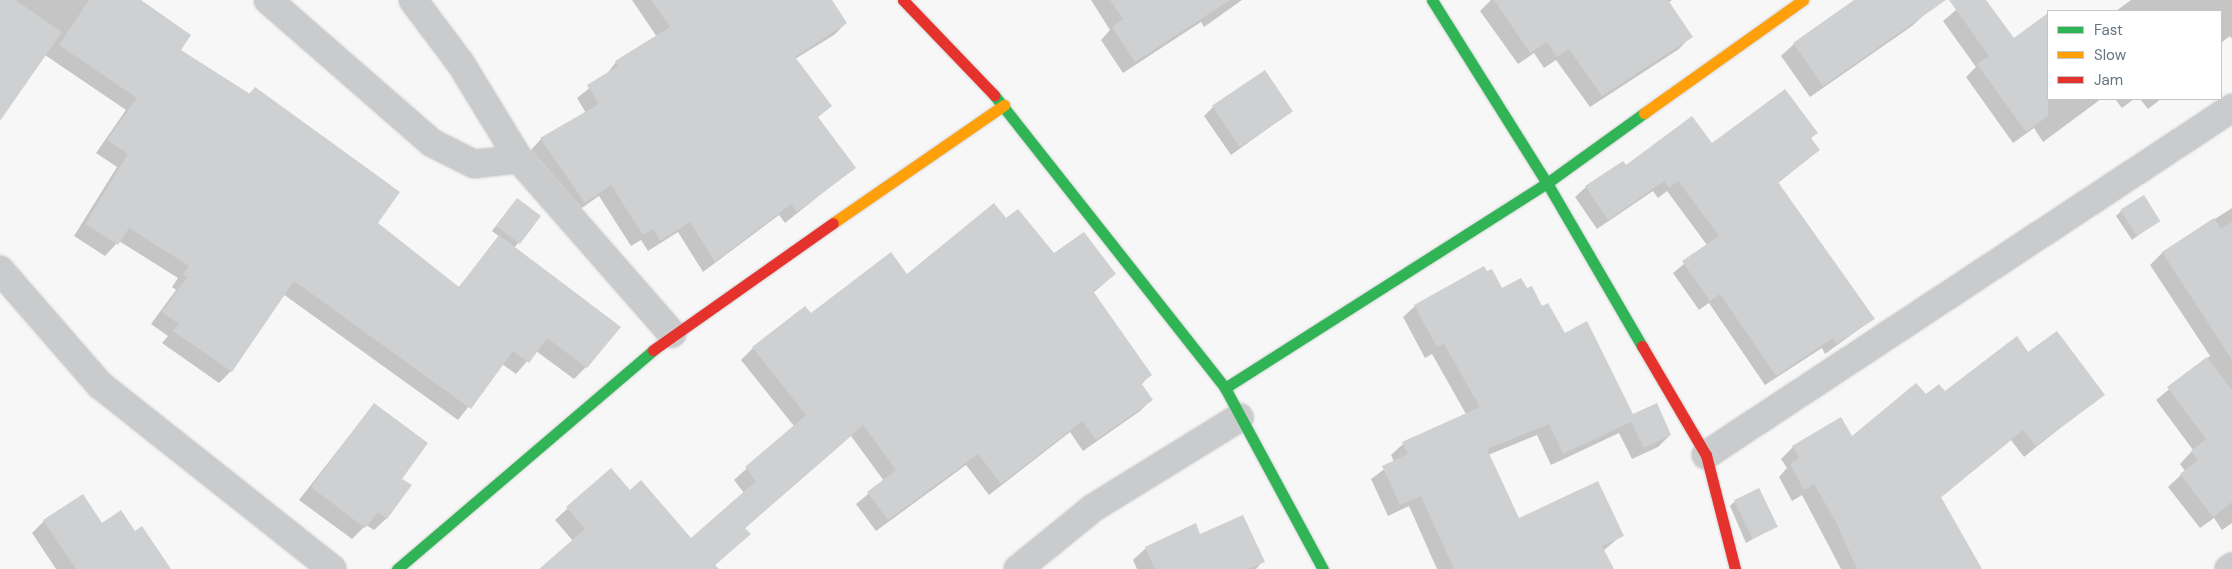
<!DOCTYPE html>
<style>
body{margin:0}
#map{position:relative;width:2232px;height:569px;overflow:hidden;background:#f7f7f7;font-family:"DM Sans",sans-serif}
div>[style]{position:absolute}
.shadow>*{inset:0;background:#0003}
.building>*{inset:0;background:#ced0d1;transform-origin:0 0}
.roads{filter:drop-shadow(0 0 1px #d3d4d5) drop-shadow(0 0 1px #d3d4d5)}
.street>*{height:28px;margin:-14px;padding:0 14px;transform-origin:14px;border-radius:14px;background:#cacbcc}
.fast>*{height:11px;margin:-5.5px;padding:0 5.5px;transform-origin:5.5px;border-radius:5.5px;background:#30b455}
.slow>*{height:11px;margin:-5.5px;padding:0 5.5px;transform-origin:5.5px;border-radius:5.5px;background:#ff9f0a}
.jam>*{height:11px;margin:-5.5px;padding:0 5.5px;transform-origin:5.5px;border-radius:5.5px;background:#e5322d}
span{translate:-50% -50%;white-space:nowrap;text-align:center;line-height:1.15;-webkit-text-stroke:5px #fff;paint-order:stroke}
.legend{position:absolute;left:2047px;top:10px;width:175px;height:90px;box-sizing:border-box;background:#fff;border:1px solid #c1c8cc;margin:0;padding:6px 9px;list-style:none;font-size:15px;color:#65757f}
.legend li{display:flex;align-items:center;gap:10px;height:25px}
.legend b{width:25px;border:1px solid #c1c8cc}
</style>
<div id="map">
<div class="shadow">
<div style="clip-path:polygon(0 0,138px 0,179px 50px,248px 95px,255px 88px,376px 223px,458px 288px,500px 237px,492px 231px,513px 204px,535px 223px,514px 248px,586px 367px,574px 379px,536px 351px,516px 374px,502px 364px,458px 420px,283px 294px,231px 371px,219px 383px,162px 343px,168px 336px,151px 324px,176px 290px,172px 287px,178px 278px,119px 241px,105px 256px,74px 236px,117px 167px,96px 153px,126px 110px,45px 55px,0 117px)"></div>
<div style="clip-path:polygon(632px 0,831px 0,846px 23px,834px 35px,795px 59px,830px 106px,817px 118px,855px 167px,785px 223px,779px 215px,703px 272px,678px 232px,648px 251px,641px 240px,631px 246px,599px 196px,573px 214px,530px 151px,541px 139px,586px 113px,577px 98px,606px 75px,616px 62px,657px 37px)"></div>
<div style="clip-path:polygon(1091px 0,1242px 0,1204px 27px,1201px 22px,1123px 73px,1101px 40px,1110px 30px)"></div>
<div style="clip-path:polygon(1491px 0,1672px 0,1668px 3px,1691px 36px,1679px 49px,1590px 107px,1556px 60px,1544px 68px,1534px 53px,1518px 64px,1480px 11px)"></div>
<div style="clip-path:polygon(1857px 0,1915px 0,1925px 14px,1912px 26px,1810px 97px,1781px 56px,1794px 44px)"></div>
<div style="clip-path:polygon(1968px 0,1985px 0,2013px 40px,2048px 15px,2048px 99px,2101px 99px,2043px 142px,2034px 128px,2013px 143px,1966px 77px,1976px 67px,1943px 21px)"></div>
<div style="clip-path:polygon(2131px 0,2232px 0,2232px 39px,2230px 36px,2221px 43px,2221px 11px,2116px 11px)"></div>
<div style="clip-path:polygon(2115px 99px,2134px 99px,2122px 108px)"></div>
<div style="clip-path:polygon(2140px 99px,2161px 99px,2148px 109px)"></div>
<div style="clip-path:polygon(1213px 107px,1292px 111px,1231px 155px,1204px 116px)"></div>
<div style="clip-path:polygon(1810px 139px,1819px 150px,1778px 183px,1873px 319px,1825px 354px,1822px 348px,1765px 385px,1709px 303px,1699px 310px,1673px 273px,1707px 245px,1667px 191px,1658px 198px,1653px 191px,1597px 229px,1575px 197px,1586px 187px,1625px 167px,1712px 145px)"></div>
<div style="clip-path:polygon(2232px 208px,2232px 523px,2222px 530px,2214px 518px,2200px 528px,2168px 487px,2185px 471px,2180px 464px,2193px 450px,2156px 400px,2210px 356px,2150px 265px,2162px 253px)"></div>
<div style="clip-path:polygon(2121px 211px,2159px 220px,2132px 240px,2116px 216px)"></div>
<div style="clip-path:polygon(1006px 220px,1054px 255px,1115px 274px,1093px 293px,1151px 374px,1141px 385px,1152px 399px,1140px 411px,1083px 451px,1070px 432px,989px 495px,966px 465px,876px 531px,856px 504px,884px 481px,851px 436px,744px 529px,749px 534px,711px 569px,541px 569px,573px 541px,555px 520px,611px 469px,630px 491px,691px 539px,744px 493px,734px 480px,794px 426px,741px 360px,753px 348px,811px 315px,907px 276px)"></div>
<div style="clip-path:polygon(1502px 290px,1527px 290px,1632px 416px,1670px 435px,1658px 447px,1632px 459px,1619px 433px,1551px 465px,1537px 435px,1488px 455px,1518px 519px,1622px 535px,1603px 551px,1612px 569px,1437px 569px,1409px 506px,1388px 516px,1371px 479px,1394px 462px,1391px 455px,1403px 444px,1466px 414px,1432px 354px,1425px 358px,1403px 317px,1415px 306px)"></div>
<div style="clip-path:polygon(2028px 354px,2103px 394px,2024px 457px,2011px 440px,1940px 498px,1981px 569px,1841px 569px,1802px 495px,1792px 501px,1779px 477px,1787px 468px,1781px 459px,1793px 447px,1851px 438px,1926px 396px,1944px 392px)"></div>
<div style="clip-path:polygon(374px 404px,400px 479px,387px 518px,374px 530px,366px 525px,352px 539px,299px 500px)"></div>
<div style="clip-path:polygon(1734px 502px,1776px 526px,1746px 543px,1730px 506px)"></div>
<div style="clip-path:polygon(44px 521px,101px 524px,163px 569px,56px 569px,32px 533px)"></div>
<div style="clip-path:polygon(1200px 536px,1263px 561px,1256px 569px,1137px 569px,1133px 560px,1146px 548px)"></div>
</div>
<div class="building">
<div style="clip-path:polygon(0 0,15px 0,62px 32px,0 121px)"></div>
<div style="clip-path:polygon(89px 0,141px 0,191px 35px,181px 50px,250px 94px,255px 87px,400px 192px,378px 223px,459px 287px,499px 235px,621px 327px,587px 368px,547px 338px,529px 363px,513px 351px,471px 409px,294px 281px,232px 372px,173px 331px,179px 324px,162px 312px,187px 277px,183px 274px,189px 266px,129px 228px,118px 245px,85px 224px,128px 154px,107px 140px,137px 98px,59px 45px)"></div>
<div style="clip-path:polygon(651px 0,832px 0,847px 23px,795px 57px,832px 106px,818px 117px,856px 168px,797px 212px,791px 204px,715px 262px,690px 222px,660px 241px,653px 229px,643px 235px,611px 185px,585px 203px,540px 138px,599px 104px,587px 85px,618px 66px,615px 61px,670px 27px)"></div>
<div style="clip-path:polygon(1110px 0,1230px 0,1135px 62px,1112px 27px,1123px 19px)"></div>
<div style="clip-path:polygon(1494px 0,1668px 0,1693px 37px,1602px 96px,1569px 49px,1557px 57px,1547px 42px,1530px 53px)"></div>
<div style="clip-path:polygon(1854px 0,1946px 0,1823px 86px,1793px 43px)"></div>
<div style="clip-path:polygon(1949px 0,1986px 0,2014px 38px,2048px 13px,2048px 116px,2026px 132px,1977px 64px,1989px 56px)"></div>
<div style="left:1265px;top:70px;width:50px;height:64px;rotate:56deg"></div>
<div style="clip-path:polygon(1785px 89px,1818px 133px,1811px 138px,1820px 150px,1778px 182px,1875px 319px,1836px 344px,1833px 338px,1776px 376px,1720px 294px,1710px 301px,1682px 261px,1719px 236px,1678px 181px,1669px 188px,1664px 181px,1608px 220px,1585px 186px,1623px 161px,1626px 165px,1692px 116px,1712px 143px)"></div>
<div style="left:2144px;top:195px;width:31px;height:28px;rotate:58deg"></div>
<div style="left:517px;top:198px;width:30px;height:35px;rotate:37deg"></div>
<div style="clip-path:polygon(994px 203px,1006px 218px,1018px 209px,1054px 253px,1084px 232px,1116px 274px,1093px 291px,1152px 375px,1141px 383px,1153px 400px,1096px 440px,1082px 421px,1001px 484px,978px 454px,888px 520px,867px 492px,896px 470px,863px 425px,745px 528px,751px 534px,715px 565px,719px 569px,539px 569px,585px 529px,566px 507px,611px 468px,630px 490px,641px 480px,691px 538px,756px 481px,745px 467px,806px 415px,752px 347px,805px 306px,811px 313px,891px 252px,907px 274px)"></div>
<div style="clip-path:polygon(2214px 218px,2221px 229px,2232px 222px,2232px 360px,2162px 252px)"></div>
<div style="clip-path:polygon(1484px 266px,1487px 271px,1492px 269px,1502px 288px,1521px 278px,1527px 288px,1532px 286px,1542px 306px,1548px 303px,1565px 333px,1587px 321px,1633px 414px,1657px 403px,1671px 435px,1644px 448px,1631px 422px,1563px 454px,1549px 424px,1487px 449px,1519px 518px,1598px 481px,1624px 536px,1602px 546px,1614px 569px,1454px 569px,1421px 496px,1400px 505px,1382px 466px,1408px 454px,1402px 442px,1480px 407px,1444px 344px,1437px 347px,1414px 305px)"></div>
<div style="clip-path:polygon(2057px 331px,2105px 395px,2036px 446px,2023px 430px,1941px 497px,1982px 569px,1857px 569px,1836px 522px,1814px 484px,1804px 490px,1790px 464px,1799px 458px,1792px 446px,1841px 417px,1852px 436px,1916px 383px,1926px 394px,1939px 384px,1945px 391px,2017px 336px,2028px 352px)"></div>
<div style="clip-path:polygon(2207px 357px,2232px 390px,2232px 502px,2213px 517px,2180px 474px,2198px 460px,2191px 451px,2206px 439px,2167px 387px)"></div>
<div style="clip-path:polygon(374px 403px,428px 443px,402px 479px,412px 485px,387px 519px,378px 512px,365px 528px,311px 487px)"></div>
<div style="left:1759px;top:488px;width:43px;height:28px;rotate:64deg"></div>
<div style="clip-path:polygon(83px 494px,102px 523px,121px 510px,135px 531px,142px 526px,171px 569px,76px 569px,43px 520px)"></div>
<div style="clip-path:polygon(1243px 515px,1265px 562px,1248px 569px,1155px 569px,1145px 547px,1196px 523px,1200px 534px)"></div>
</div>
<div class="roads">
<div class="street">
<div style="left:268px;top:0;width:218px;rotate:41.1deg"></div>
<div style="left:432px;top:143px;width:47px;rotate:26.6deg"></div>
<div style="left:474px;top:164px;width:45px;rotate:-6.3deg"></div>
<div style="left:413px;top:0;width:80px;rotate:53.1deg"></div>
<div style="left:461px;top:64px;width:111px;rotate:58.6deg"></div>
<div style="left:519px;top:159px;width:232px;rotate:48.8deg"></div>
<div style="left:0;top:270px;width:152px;rotate:49deg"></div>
<div style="left:100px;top:385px;width:296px;rotate:38.4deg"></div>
<div style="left:1706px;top:455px;width:630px;rotate:-33.41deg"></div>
<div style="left:1018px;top:569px;width:97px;rotate:-39.1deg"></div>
<div style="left:1093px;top:508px;width:172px;rotate:-31.7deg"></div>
<div style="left:2229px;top:569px;width:4px;rotate:-34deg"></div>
</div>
<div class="fast">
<div style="left:1432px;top:0;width:216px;rotate:57.9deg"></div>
<div style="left:1547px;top:183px;width:189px;rotate:59.8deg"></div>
<div style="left:994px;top:95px;width:373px;rotate:51.7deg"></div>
<div style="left:1225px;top:388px;width:206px;rotate:61.6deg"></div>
<div style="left:1225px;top:388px;width:382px;rotate:-32.5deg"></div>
<div style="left:1547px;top:183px;width:120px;rotate:-35.8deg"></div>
<div style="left:397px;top:569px;width:337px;rotate:-40.5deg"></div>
</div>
<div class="slow">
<div style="left:1644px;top:113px;width:195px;rotate:-35.4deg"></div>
<div style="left:833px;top:223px;width:208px;rotate:-34.6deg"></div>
</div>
<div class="jam">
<div style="left:903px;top:0;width:132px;rotate:46.2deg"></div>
<div style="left:1642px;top:346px;width:126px;rotate:59.6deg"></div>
<div style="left:1706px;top:455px;width:118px;rotate:75.7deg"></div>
<div style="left:653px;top:350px;width:220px;rotate:-35.2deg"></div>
</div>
</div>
<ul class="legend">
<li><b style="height:6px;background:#30b455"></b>Fast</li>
<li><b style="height:6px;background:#ff9f0a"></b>Slow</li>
<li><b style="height:6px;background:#e5322d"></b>Jam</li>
</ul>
</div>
